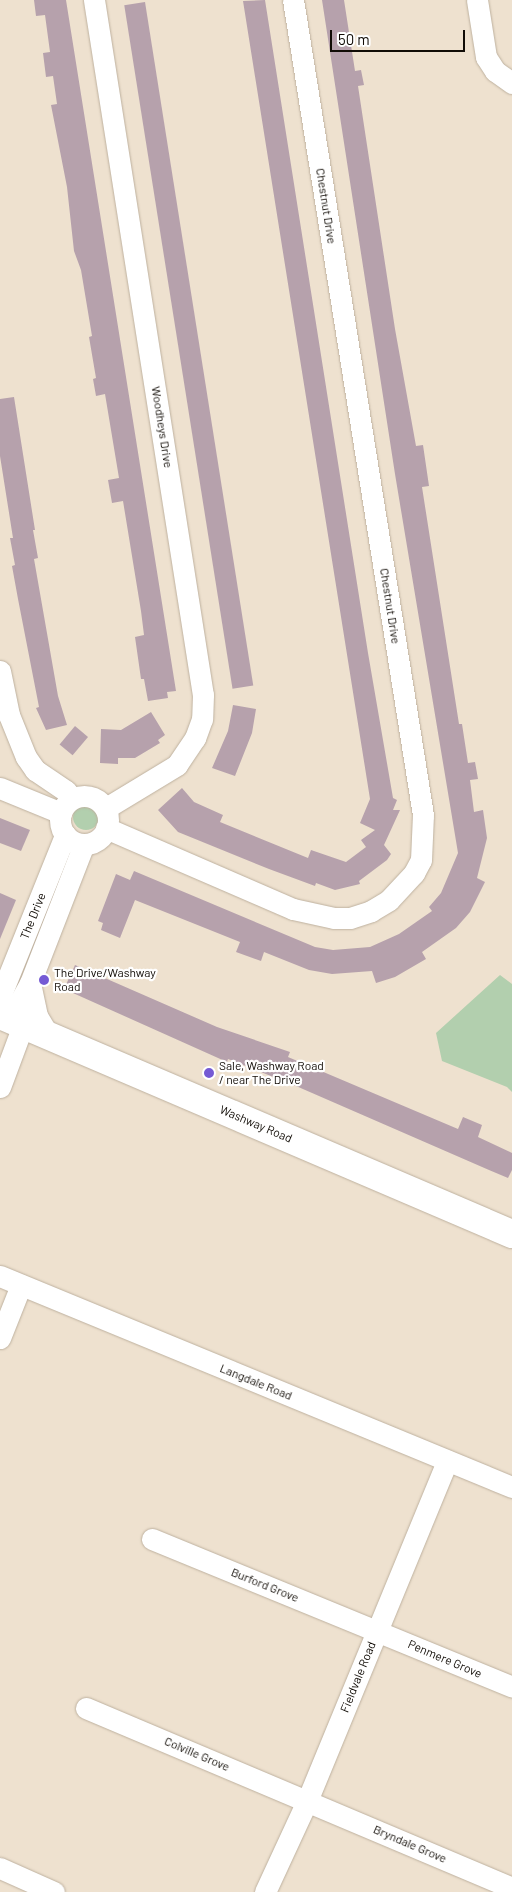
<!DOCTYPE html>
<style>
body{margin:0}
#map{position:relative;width:512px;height:1892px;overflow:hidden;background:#eee1cf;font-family:Barlow,sans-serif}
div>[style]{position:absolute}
.green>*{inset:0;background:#b2cfae}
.round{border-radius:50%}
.building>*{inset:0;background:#b6a1ac;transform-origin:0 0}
.roads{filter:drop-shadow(0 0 1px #beb19f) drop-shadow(0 0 1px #beb19f)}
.minor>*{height:21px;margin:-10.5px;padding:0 10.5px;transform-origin:10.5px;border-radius:10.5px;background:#fff}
.minor>.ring{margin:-10.5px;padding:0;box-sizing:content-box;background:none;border:21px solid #fff;border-radius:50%}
.trunk>*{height:28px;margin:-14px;padding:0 14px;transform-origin:14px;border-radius:14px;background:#fff}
.dots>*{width:14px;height:14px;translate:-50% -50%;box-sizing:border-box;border:2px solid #fff;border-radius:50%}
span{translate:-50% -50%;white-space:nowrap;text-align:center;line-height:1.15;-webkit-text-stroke:4.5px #fff;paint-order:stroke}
.street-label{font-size:12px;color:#110c06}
.poi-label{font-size:12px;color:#110c06}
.left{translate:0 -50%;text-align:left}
.scale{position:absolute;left:330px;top:30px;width:135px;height:22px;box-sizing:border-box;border:2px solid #110c06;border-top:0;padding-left:6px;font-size:15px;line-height:18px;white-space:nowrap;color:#110c06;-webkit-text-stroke:4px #fff;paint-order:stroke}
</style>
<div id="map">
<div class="green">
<div class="round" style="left:73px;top:804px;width:26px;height:26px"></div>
<div style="clip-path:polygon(500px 975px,512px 984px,512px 1092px,507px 1087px,442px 1061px,436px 1033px)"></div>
</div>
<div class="building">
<div style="clip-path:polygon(34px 0,66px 0,176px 691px,167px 692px,168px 698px,148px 701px,144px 679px,141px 679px,135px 637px,144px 635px,141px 611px,123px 501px,112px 503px,108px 480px,119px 478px,105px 394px,96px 396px,93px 379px,96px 378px,89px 337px,92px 336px,81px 270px,74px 251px,67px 187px,51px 105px,57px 104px,53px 76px,46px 77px,43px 53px,50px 52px,45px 15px,36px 16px)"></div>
<div style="clip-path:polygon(265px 0,368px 653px,393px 798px,397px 800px,393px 810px,400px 810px,384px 845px,391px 854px,387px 860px,359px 881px,360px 884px,335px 890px,316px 883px,315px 886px,269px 869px,178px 832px,158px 810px,182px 788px,194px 802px,223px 815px,220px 822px,308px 858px,311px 850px,346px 862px,366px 847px,361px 840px,375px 830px,360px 823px,370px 799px,243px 1px)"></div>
<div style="clip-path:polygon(322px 0,344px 0,355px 71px,361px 70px,364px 85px,358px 86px,395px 329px,416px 446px,423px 445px,429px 486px,422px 487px,459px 724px,462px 724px,468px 763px,475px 762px,478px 779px,470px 780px,474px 812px,483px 810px,487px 838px,477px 878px,485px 882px,470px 912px,456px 928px,422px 952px,426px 959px,395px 977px,376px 983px,372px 971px,332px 974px,309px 970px,264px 952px,261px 961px,236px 952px,240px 942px,135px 900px,120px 938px,101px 930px,103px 923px,98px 921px,116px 874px,130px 880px,134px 871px,315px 947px,333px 950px,370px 947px,399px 934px,432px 911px,429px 907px,441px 893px,458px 853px,395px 474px)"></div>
<div style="left:145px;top:2px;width:692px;height:21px;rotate:81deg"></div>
<div style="clip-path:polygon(14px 397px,35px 530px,33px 530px,38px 558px,34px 559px,58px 696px,67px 725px,46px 730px,36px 708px,39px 707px,18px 599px,12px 566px,15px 565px,10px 538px,13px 538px,0 456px,0 399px)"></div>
<div style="clip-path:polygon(233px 705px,256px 709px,252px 733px,235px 776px,212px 768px,228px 731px)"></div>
<div style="clip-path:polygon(151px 712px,165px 735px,158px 740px,160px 743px,135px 758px,118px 758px,118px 764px,100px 763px,101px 729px,121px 730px)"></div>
<div style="left:75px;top:726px;width:17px;height:24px;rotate:40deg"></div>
<div style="clip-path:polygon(0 818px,30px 830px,21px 851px,0 843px)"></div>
<div style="clip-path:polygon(0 893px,16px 900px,0 939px)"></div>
<div style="clip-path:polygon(75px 965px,217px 1027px,290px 1052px,288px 1057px,458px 1129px,463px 1117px,482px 1125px,478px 1137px,512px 1153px,512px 1170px,508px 1178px,489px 1170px,296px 1086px,228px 1059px,227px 1062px,64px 989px)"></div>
</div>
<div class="roads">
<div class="minor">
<div style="left:94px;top:0;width:703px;rotate:81.09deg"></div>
<div style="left:203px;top:695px;width:24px;rotate:92deg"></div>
<div style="left:202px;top:719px;width:20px;rotate:110deg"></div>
<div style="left:195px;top:738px;width:32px;rotate:124deg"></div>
<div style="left:177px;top:765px;width:83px;rotate:148.8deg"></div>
<div style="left:477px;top:0;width:58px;rotate:81deg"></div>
<div style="left:486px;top:57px;width:17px;rotate:57deg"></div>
<div style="left:495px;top:71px;width:21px;rotate:35deg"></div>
<div style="left:0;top:671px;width:45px;rotate:78.4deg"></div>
<div style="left:9px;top:715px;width:45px;rotate:68deg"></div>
<div style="left:26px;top:757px;width:16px;rotate:55deg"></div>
<div style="left:35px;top:770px;width:37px;rotate:34deg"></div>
<div style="left:66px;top:791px;width:9px;rotate:49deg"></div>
<div style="left:0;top:788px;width:66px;rotate:22.3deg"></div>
<div class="ring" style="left:60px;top:796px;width:27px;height:27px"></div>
<div style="left:106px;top:828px;width:204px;rotate:23.4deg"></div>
<div style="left:293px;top:909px;width:42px;rotate:12.4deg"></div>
<div style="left:334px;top:918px;width:16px"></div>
<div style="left:350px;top:918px;width:22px;rotate:-18deg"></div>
<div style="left:371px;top:911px;width:21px;rotate:-31deg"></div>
<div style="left:389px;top:900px;width:37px;rotate:-47deg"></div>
<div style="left:414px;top:873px;width:15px;rotate:-62deg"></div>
<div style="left:421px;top:860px;width:45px;rotate:-87.5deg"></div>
<div style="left:423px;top:815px;width:825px;rotate:-99.06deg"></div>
<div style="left:30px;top:983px;width:34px;rotate:78deg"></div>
<div style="left:37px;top:1016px;width:23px;rotate:59deg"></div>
<div style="left:0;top:997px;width:175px;rotate:-68.1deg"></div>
<div style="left:10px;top:1019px;width:41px;rotate:-60.9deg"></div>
<div style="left:30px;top:983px;width:149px;rotate:-68.8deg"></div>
<div style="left:0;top:1087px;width:66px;rotate:-69.6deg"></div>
<div style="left:0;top:1276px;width:554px;rotate:22.4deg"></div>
<div style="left:0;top:1338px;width:57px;rotate:-68.4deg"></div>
<div style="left:152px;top:1539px;width:389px;rotate:22.3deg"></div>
<div style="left:86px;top:1708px;width:462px;rotate:22.9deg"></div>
<div style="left:0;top:1868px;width:59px;rotate:24deg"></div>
<div style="left:265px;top:1892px;width:100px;rotate:-65.2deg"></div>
<div style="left:307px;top:1801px;width:368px;rotate:-67.6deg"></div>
</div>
<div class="trunk">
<div style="left:0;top:1015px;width:557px;rotate:23.16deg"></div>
</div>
</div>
<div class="dots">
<div style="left:44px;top:980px;background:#755ad4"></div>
<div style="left:209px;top:1073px;background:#755ad4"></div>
</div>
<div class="street-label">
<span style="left:326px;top:206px;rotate:81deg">Chestnut Drive</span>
<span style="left:162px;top:427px;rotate:81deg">Woodheys Drive</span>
<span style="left:390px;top:606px;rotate:81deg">Chestnut Drive</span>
<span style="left:33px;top:916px;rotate:-68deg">The Drive</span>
<span style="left:256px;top:1124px;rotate:23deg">Washway Road</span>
<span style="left:256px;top:1382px;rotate:22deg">Langdale Road</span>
<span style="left:265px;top:1585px;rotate:22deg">Burford Grove</span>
<span style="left:445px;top:1659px;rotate:23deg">Penmere Grove</span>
<span style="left:358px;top:1677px;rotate:-68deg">Fieldvale Road</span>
<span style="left:197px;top:1754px;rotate:23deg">Colville Grove</span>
<span style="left:410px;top:1844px;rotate:23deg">Bryndale Grove</span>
</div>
<div class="poi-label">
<span class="left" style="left:54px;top:980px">The Drive/Washway<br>Road</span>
<span class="left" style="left:219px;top:1073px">Sale, Washway Road<br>/ near The Drive</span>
</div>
<div class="scale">50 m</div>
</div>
